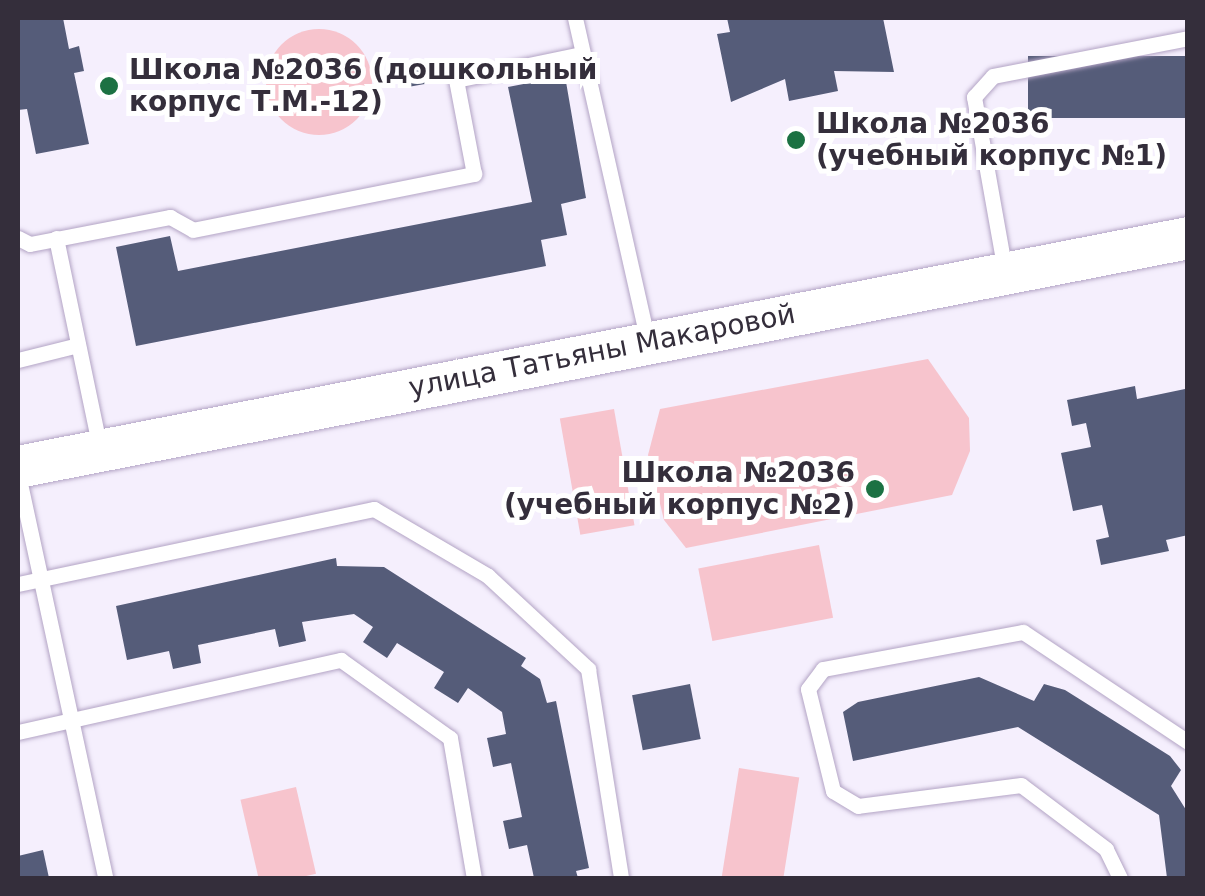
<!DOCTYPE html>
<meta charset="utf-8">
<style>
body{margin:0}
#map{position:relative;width:1205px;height:896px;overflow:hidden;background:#f5effd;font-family:"DejaVu Sans",sans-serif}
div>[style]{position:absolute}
.green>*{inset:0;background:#f7c4cd;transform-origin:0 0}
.round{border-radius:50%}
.building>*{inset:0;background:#555c79;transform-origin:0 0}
.roads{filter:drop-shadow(0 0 2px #b3a4c5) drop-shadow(0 0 2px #b3a4c5)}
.lane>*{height:15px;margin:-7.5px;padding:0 7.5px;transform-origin:7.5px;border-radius:7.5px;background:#fff}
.secondary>*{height:42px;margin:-21px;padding:0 21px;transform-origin:21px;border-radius:21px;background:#fff}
.dots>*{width:28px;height:28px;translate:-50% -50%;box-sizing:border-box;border:5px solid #fff;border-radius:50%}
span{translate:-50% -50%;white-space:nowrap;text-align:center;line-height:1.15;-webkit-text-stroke:10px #fff;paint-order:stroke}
.poi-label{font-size:28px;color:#342e3b;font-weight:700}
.left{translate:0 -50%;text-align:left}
.right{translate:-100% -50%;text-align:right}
.street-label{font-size:28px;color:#342e3b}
.frame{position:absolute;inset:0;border:20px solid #342e3b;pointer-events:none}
</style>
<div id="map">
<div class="green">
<div class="round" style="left:266px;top:29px;width:106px;height:106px"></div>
<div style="clip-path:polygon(928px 359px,969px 418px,970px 451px,952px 495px,686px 548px,664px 520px,648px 455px,660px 409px)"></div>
<div style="left:614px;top:409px;width:118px;height:55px;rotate:80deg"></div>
<div style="left:819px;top:545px;width:74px;height:123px;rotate:79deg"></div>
<div style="left:739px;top:768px;width:61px;height:112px;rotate:9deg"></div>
<div style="left:296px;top:787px;width:89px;height:57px;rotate:77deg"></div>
</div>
<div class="building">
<div style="clip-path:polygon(18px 18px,63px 18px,69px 49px,79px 46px,84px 71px,74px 73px,89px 144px,36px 154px,27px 109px,18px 110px)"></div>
<div style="clip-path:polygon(727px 18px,883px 18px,894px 72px,834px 71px,838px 91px,789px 101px,785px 79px,731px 102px,717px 34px,730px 32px)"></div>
<div style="left:1188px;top:56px;width:62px;height:160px;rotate:90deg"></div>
<div style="left:428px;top:61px;width:22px;height:30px;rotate:80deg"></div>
<div style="clip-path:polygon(565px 76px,586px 198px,561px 204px,567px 235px,541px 240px,546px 266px,136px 346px,116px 247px,170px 236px,178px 271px,532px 202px,508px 87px)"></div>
<div style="clip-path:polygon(1188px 375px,1188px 535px,1166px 540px,1169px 551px,1101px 565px,1096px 540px,1109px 537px,1102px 505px,1073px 511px,1061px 453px,1091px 447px,1086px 423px,1072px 426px,1067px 400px,1135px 386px,1137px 399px,1185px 389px)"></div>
<div style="clip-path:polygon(336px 558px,337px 566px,384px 567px,526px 658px,521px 666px,540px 679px,547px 703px,556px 701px,589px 868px,576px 871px,578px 878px,534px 878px,527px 845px,509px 849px,503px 821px,522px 817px,511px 763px,493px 767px,487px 738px,506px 734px,502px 712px,468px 688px,458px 703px,434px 688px,444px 672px,397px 643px,387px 658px,363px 642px,373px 627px,354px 614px,302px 622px,306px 641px,279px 647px,275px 629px,198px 645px,201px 663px,173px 669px,169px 651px,127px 660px,116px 606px)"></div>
<div style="clip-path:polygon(979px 677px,1034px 701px,1044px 684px,1065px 690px,1170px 756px,1181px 770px,1171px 786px,1188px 813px,1188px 878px,1167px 878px,1159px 815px,1018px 727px,853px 761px,843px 712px,858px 702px)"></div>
<div style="left:690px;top:684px;width:56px;height:59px;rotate:79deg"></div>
<div style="clip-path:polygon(43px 850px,49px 878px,18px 878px,18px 856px)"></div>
</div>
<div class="roads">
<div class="lane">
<div style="left:575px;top:18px;width:332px;rotate:77.3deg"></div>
<div style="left:18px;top:238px;width:13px;rotate:27deg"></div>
<div style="left:30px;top:244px;width:143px;rotate:-10.9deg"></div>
<div style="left:170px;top:217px;width:26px;rotate:29deg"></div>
<div style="left:193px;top:230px;width:287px;rotate:-11.3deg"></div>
<div style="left:474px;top:174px;width:96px;rotate:-100.8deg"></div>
<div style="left:456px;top:80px;width:129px;rotate:-11.7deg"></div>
<div style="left:56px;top:238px;width:216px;rotate:78.2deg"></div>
<div style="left:1005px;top:271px;width:177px;rotate:-100.1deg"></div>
<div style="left:974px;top:97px;width:28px;rotate:-48deg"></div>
<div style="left:993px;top:76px;width:199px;rotate:-11deg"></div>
<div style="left:18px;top:360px;width:62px;rotate:-14deg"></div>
<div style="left:18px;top:474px;width:413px;rotate:77.8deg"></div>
<div style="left:18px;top:584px;width:364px;rotate:-11.9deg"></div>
<div style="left:374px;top:509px;width:132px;rotate:30.4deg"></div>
<div style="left:488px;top:576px;width:137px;rotate:42.9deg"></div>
<div style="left:588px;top:669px;width:212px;rotate:81deg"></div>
<div style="left:18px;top:732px;width:331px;rotate:-12.6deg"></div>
<div style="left:341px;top:660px;width:134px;rotate:35.6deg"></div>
<div style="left:450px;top:738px;width:142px;rotate:80.3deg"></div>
<div style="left:1120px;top:878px;width:32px;rotate:-116deg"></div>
<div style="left:1106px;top:849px;width:106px;rotate:-143deg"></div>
<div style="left:1021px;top:785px;width:164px;rotate:172.7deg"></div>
<div style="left:858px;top:806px;width:29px;rotate:-149deg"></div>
<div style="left:833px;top:791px;width:105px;rotate:-103.8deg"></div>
<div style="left:808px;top:689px;width:25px;rotate:-53deg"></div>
<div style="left:823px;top:669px;width:203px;rotate:-10.5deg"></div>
<div style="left:1023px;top:632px;width:198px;rotate:33.7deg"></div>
</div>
<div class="secondary">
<div style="left:18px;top:467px;width:1192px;rotate:-11.07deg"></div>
</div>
</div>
<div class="dots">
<div style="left:109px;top:86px;background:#1c7143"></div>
<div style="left:796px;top:140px;background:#1c7143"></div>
<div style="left:875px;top:489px;background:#1c7143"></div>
</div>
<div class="poi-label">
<span class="left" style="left:129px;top:86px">Школа №2036 (дошкольный<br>корпус Т.М.-12)</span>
<span class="left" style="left:816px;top:140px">Школа №2036<br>(учебный корпус №1)</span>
<span class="right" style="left:855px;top:489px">Школа №2036<br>(учебный корпус №2)</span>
</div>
<div class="street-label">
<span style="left:602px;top:351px;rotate:-11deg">улица Татьяны Макаровой</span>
</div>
<div class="frame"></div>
</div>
